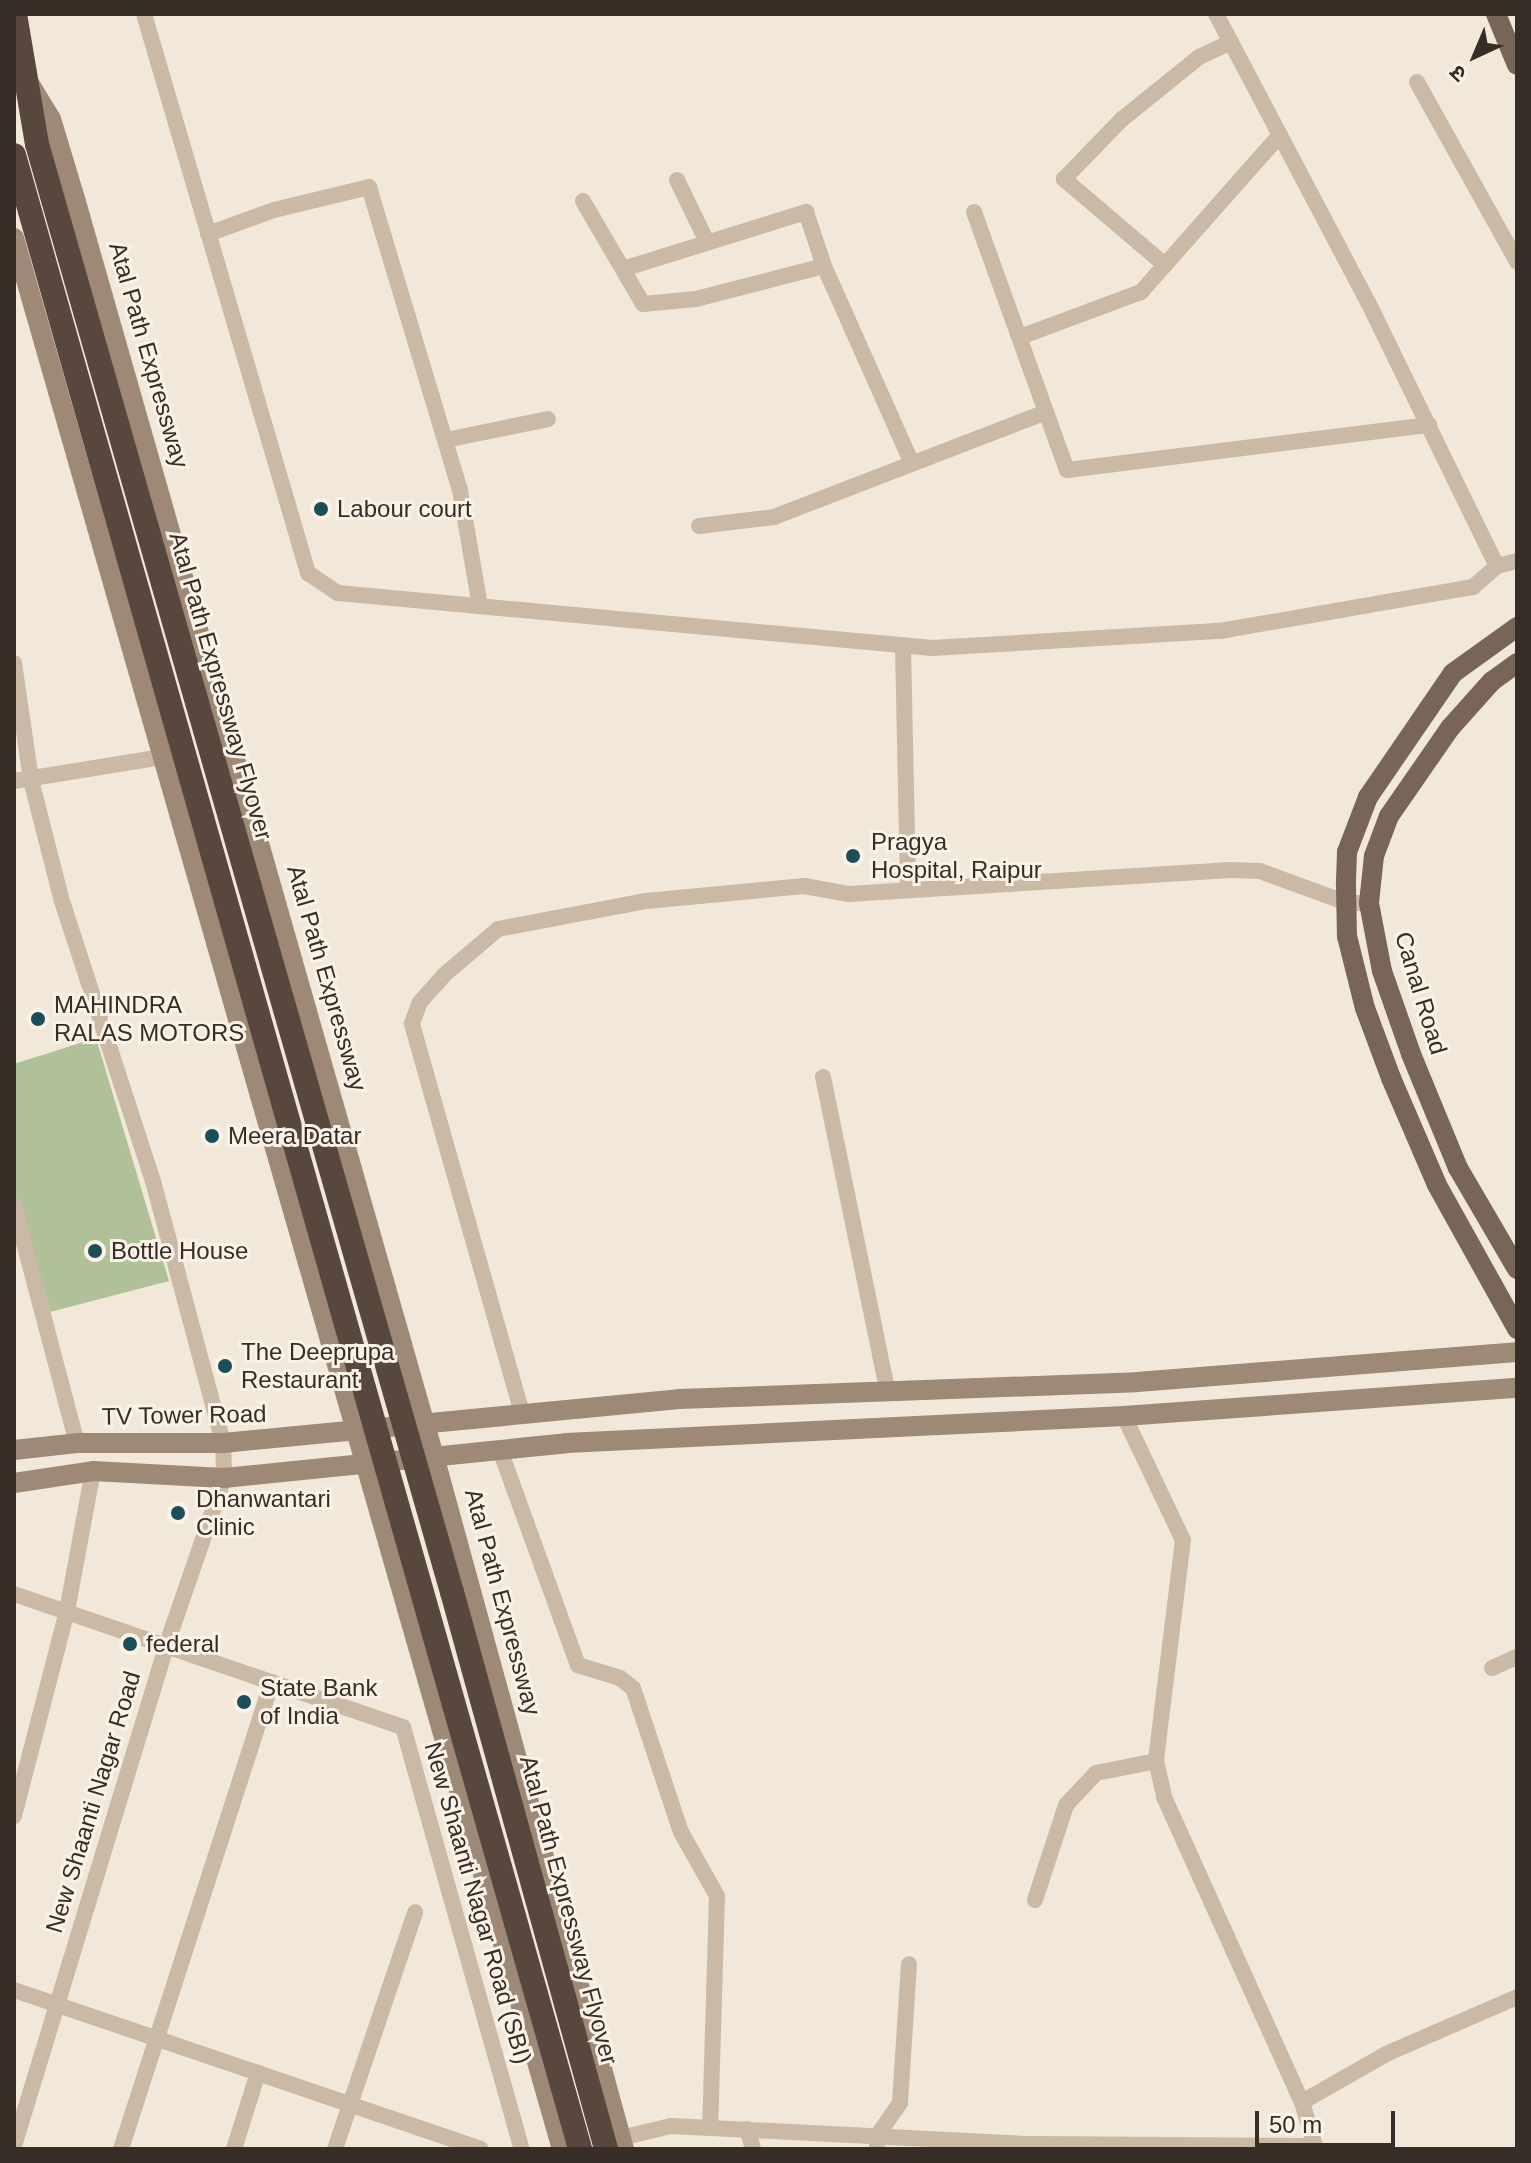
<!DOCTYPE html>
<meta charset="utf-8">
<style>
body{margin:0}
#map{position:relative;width:1531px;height:2163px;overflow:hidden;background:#f2e8d9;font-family:Helvetica,"Noto Sans Devanagari",sans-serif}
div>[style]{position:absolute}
.green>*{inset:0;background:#b0c199}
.street>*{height:16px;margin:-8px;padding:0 8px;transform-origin:8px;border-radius:8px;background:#cab9a5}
.secondary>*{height:20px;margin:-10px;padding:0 10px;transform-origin:10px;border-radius:10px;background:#9e8876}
.primary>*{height:20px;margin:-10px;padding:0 10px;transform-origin:10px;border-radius:10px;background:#786557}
.highway>*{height:24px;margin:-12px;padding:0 12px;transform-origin:12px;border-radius:12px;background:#57473d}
.highway-bridge>*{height:24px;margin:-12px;padding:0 12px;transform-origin:12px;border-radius:12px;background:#57473d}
.dots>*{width:22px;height:22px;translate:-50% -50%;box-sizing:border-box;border:4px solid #faf2e6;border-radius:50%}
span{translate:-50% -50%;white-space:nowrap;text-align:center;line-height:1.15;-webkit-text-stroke:6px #faf2e6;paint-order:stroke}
.street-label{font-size:24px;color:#362d27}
.poi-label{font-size:24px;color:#362d27}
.left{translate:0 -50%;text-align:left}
.frame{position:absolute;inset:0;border:16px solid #362d27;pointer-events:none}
.north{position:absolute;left:1435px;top:16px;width:80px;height:80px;-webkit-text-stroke:6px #faf2e6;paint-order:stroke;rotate:224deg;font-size:22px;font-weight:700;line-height:32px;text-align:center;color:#362d27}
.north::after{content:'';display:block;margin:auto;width:28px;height:36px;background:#362d27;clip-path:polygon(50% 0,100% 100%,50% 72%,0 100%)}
.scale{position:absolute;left:1255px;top:2111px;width:140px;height:36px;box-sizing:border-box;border:4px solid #362d27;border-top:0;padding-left:10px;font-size:24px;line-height:28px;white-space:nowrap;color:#362d27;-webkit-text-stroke:6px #faf2e6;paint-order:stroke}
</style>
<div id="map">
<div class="green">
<div style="clip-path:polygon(96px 1038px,169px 1281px,50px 1312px,14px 1205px,14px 1064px)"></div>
</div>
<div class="street">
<div style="left:144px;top:14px;width:583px;rotate:73.65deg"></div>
<div style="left:308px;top:573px;width:36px;rotate:34deg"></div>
<div style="left:338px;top:593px;width:597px;rotate:5.29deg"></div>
<div style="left:932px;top:648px;width:289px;rotate:-3.4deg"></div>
<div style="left:1220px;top:631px;width:257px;rotate:-9.9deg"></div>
<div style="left:1473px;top:587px;width:32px;rotate:-41deg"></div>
<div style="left:1216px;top:14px;width:326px;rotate:62.2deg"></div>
<div style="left:1368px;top:302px;width:294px;rotate:64deg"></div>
<div style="left:1497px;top:566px;width:21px;rotate:-14deg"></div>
<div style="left:1417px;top:82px;width:206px;rotate:60.9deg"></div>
<div style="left:677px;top:180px;width:67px;rotate:64.2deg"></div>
<div style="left:583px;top:201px;width:119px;rotate:59.8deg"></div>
<div style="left:643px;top:304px;width:53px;rotate:-5.4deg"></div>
<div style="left:696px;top:299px;width:132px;rotate:-14.5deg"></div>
<div style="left:974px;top:212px;width:274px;rotate:70.2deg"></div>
<div style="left:1067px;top:470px;width:365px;rotate:-7.1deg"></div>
<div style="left:208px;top:234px;width:70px;rotate:-20deg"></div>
<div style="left:274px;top:210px;width:98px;rotate:-13.6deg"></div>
<div style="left:369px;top:187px;width:316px;rotate:73.3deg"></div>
<div style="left:460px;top:490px;width:118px;rotate:80.2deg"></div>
<div style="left:1165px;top:265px;width:133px;rotate:-139.6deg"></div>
<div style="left:1064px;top:179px;width:82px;rotate:-46deg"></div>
<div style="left:1121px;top:120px;width:100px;rotate:-38.9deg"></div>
<div style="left:1199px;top:57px;width:35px;rotate:-25deg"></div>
<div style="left:626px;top:268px;width:189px;rotate:-17.3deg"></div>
<div style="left:806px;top:212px;width:57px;rotate:71.6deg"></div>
<div style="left:824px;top:266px;width:214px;rotate:66deg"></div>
<div style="left:1020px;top:337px;width:129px;rotate:-20.4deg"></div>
<div style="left:1141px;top:292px;width:210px;rotate:-48.5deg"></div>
<div style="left:446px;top:440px;width:104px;rotate:-11.6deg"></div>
<div style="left:699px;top:526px;width:76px;rotate:-6.8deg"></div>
<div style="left:774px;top:517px;width:289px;rotate:-21.1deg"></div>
<div style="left:903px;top:646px;width:241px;rotate:88.8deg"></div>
<div style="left:14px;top:663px;width:118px;rotate:81.7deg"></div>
<div style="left:31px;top:780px;width:122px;rotate:75.7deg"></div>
<div style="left:61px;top:898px;width:298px;rotate:72deg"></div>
<div style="left:153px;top:1181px;width:271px;rotate:75deg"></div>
<div style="left:223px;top:1443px;width:35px;rotate:88deg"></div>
<div style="left:224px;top:1478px;width:176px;rotate:109deg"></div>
<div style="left:167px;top:1644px;width:525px;rotate:106.95deg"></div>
<div style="left:14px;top:781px;width:150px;rotate:-9.2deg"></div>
<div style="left:823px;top:1077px;width:318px;rotate:78.4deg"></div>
<div style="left:14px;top:1205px;width:246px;rotate:75.2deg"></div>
<div style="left:522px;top:1413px;width:405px;rotate:-105.8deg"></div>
<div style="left:412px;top:1023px;width:22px;rotate:-69deg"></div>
<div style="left:420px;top:1002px;width:36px;rotate:-48deg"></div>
<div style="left:444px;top:975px;width:71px;rotate:-40.4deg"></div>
<div style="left:498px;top:929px;width:151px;rotate:-10.7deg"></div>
<div style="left:646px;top:901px;width:159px;rotate:-5.4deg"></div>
<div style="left:804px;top:886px;width:46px;rotate:10.1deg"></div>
<div style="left:849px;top:894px;width:382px;rotate:-3.6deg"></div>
<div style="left:1230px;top:870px;width:30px;rotate:2deg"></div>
<div style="left:1260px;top:871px;width:93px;rotate:20.2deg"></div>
<div style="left:1347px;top:903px;width:22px"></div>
<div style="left:1124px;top:1416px;width:137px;rotate:64.6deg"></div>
<div style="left:1183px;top:1540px;width:223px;rotate:97deg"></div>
<div style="left:1156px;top:1761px;width:37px;rotate:77deg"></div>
<div style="left:1164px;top:1797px;width:335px;rotate:65.7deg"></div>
<div style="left:1302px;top:2102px;width:49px;rotate:73.4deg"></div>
<div style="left:500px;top:1450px;width:229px;rotate:70.1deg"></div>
<div style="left:578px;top:1665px;width:44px;rotate:17.2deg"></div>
<div style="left:620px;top:1678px;width:16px;rotate:38deg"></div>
<div style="left:633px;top:1688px;width:152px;rotate:71.6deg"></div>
<div style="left:681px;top:1832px;width:73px;rotate:60.6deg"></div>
<div style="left:717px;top:1896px;width:231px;rotate:91.7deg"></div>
<div style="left:14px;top:1594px;width:411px;rotate:18.9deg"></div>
<div style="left:403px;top:1727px;width:438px;rotate:74.3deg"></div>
<div style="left:1492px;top:1668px;width:27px;rotate:-24deg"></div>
<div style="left:14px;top:1816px;width:212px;rotate:-75.5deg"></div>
<div style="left:67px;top:1611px;width:142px;rotate:-79.5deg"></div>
<div style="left:1035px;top:1900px;width:100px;rotate:-71.9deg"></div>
<div style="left:1066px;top:1805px;width:44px;rotate:-46.8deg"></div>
<div style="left:1096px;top:1773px;width:61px;rotate:-11.3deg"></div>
<div style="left:14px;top:1990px;width:493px;rotate:18.8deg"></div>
<div style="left:1302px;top:2102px;width:97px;rotate:-29.7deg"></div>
<div style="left:1386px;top:2054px;width:143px;rotate:-23.5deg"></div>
<div style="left:747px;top:2129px;width:21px;rotate:73deg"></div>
<div style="left:621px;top:2138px;width:51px;rotate:-13.5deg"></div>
<div style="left:671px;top:2126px;width:360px;rotate:2.9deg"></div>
<div style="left:1031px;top:2144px;width:283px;rotate:0.4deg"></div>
<div style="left:121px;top:2149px;width:491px;rotate:-72.1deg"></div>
<div style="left:234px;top:2149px;width:80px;rotate:-72.5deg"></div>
<div style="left:335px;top:2149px;width:250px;rotate:-71.3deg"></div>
<div style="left:877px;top:2149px;width:13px;rotate:-90deg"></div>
<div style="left:877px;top:2136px;width:40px;rotate:-55.1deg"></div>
<div style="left:900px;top:2103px;width:139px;rotate:-86.3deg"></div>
</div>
<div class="secondary">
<div style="left:29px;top:83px;width:42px;rotate:58.6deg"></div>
<div style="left:51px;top:119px;width:87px;rotate:73.2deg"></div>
<div style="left:76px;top:202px;width:1304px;rotate:74.07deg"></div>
<div style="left:434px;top:1456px;width:719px;rotate:74.67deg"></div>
<div style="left:14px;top:238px;width:1988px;rotate:74deg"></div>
<div style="left:14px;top:1450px;width:63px;rotate:-6.3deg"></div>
<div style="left:77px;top:1443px;width:146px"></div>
<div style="left:223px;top:1443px;width:458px;rotate:-5.5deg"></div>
<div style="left:679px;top:1399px;width:458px;rotate:-2.1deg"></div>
<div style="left:1137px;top:1382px;width:381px;rotate:-4.5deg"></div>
<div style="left:14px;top:1483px;width:80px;rotate:-8.6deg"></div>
<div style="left:93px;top:1471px;width:131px;rotate:3.1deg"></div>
<div style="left:224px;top:1478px;width:344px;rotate:-5.8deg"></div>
<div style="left:566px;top:1443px;width:559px;rotate:-2.77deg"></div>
<div style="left:1124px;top:1416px;width:394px;rotate:-4.1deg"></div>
</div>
<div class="primary">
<div style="left:1496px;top:14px;width:55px;rotate:67.6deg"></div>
<div style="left:1517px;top:627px;width:79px;rotate:144.3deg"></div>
<div style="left:1453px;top:673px;width:150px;rotate:124.4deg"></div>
<div style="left:1368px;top:797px;width:59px;rotate:110.9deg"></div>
<div style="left:1347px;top:852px;width:34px;rotate:92deg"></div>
<div style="left:1346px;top:886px;width:50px;rotate:88.9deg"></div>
<div style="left:1347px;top:936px;width:74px;rotate:76deg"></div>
<div style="left:1365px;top:1008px;width:75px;rotate:69.6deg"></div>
<div style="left:1391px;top:1078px;width:116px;rotate:66.7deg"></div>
<div style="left:1437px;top:1185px;width:165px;rotate:60.9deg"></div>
<div style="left:1517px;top:663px;width:31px;rotate:144deg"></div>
<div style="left:1492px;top:681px;width:63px;rotate:131.8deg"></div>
<div style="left:1450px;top:728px;width:107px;rotate:124.7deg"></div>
<div style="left:1389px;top:816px;width:43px;rotate:110.6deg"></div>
<div style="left:1374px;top:856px;width:47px;rotate:96.1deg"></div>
<div style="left:1369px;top:903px;width:69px;rotate:79.2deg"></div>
<div style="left:1382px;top:971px;width:88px;rotate:70.7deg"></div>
<div style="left:1411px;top:1054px;width:123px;rotate:67.6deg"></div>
<div style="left:1458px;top:1168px;width:117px;rotate:59.7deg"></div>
</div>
<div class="highway">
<div style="left:15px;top:14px;width:132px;rotate:80.4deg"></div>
</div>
<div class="highway-bridge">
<div style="left:37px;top:144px;width:1506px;rotate:74.01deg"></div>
<div style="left:452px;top:1592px;width:578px;rotate:74.54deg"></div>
<div style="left:14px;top:155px;width:2073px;rotate:74.15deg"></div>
</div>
<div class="dots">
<div style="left:321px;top:509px;background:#1b4e58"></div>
<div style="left:853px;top:856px;background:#1b4e58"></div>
<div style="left:38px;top:1019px;background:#1b4e58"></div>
<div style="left:212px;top:1136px;background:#1b4e58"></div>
<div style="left:95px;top:1251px;background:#1b4e58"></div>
<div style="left:225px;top:1366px;background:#1b4e58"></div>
<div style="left:178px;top:1513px;background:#1b4e58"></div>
<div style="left:130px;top:1644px;background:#1b4e58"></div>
<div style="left:244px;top:1702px;background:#1b4e58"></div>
</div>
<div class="street-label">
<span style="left:149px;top:355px;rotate:74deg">Atal Path Expressway</span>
<span style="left:221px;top:686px;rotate:74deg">Atal Path Expressway Flyover</span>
<span style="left:327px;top:978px;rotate:74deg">Atal Path Expressway</span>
<span style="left:1421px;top:993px;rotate:73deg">Canal Road</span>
<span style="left:184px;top:1415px;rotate:-1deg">TV Tower Road</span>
<span style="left:503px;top:1602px;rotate:75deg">Atal Path Expressway</span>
<span style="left:93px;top:1802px;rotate:-73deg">New Shaanti Nagar Road</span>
<span style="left:478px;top:1903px;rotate:74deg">New Shaanti Nagar Road (SBI)</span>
<span style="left:569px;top:1910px;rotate:75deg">Atal Path Expressway Flyover</span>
</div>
<div class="poi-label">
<span class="left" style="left:337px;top:509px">Labour court</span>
<span class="left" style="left:871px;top:856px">Pragya<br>Hospital, Raipur</span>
<span class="left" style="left:54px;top:1019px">MAHINDRA<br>RALAS MOTORS</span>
<span class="left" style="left:228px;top:1136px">Meera Datar</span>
<span class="left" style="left:111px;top:1251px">Bottle House</span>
<span class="left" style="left:241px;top:1366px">The Deeprupa<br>Restaurant</span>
<span class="left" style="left:196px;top:1513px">Dhanwantari<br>Clinic</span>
<span class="left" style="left:146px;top:1644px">federal</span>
<span class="left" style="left:260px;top:1702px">State Bank<br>of India</span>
</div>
<div class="frame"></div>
<div class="north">उ</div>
<div class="scale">50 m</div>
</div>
